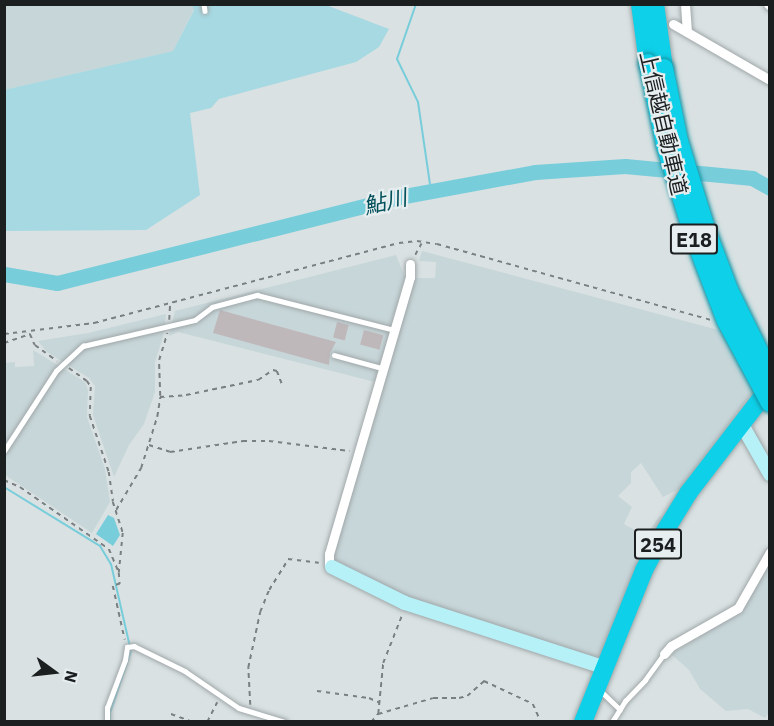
<!DOCTYPE html>
<meta charset="utf-8">
<style>
body{margin:0}
#map{position:relative;width:774px;height:726px;overflow:hidden;background:#d9e1e2;font-family:"IBM Plex Sans","Noto Sans JP",sans-serif}
div>[style]{position:absolute}
.built>*{inset:0;background:#c7d6d9}
.green>*{inset:0;background:#a7d9e2}
.water>*{inset:0;background:#78cddb}
.stream>*{height:2px;margin:-1px;padding:0 1px;transform-origin:1px;border-radius:1px;background:#78cddb}
.river>*{height:15px;margin:-7.5px;padding:0 7.5px;transform-origin:7.5px;border-radius:7.5px;background:#78cddb}
.building>*{inset:0;background:#bfb8ba;transform-origin:0 0}
.path>*{height:1.5px;margin-top:-0.75px;transform-origin:0;background:repeating-linear-gradient(90deg,#7a8081 0 4.5px,transparent 0 9px)}
.roads{filter:drop-shadow(0 0 2px #a0a7a9) drop-shadow(0 0 2px #a0a7a9)}
.lane>*{height:4.5px;margin:-2.25px;padding:0 2.25px;transform-origin:2.25px;border-radius:2.25px;background:#fff}
.street>*{height:9px;margin:-4.5px;padding:0 4.5px;transform-origin:4.5px;border-radius:4.5px;background:#fff}
.secondary>*{height:14px;margin:-7px;padding:0 7px;transform-origin:7px;border-radius:7px;background:#b7f1f8}
.highway>*{height:18px;margin:-9px;padding:0 9px;transform-origin:9px;border-radius:9px;background:#0ed0e8}
.bridges{filter:drop-shadow(0 0 2px #1392a2) drop-shadow(0 0 2px #1392a2)}
.highway-bridge>*{height:18px;margin:-9px;padding:0 9px;transform-origin:9px;border-radius:9px;background:#0ed0e8}
span{translate:-50% -50%;white-space:nowrap;text-align:center;line-height:1.15;-webkit-text-stroke:4.5px #e6eeef;paint-order:stroke}
.shield-label span{padding:2px 4px;background:#e6eeef;border:2px solid;border-radius:4px;-webkit-text-stroke-width:0}
.shield-label{font-size:20px;color:#1c1f20;font-weight:700}
.street-label{font-size:21px;color:#1c1f20}
.water-label{font-size:22px;color:#004f5a;font-style:italic}
.frame{position:absolute;inset:0;border:6px solid #1c1f20;pointer-events:none}
.north{position:absolute;left:24px;top:642px;width:60px;height:60px;-webkit-text-stroke:4px #e6eeef;paint-order:stroke;rotate:105deg;font-size:16px;font-weight:700;line-height:24px;text-align:center;color:#1c1f20}
.north::after{content:'';display:block;margin:auto;width:21px;height:27px;background:#1c1f20;clip-path:polygon(50% 0,100% 100%,50% 72%,0 100%)}
</style>
<div id="map">
<div class="built">
<div style="clip-path:polygon(192px 4px,194px 9px,173px 51px,5px 90px,4px 5px)"></div>
<div style="clip-path:polygon(422px 251px,726px 332px,755px 389px,681px 488px,663px 497px,641px 463px,631px 472px,631px 483px,618px 496px,632px 507px,624px 524px,645px 536px,659px 517px,666px 515px,601px 656px,595px 659px,401px 596px,336px 563px,332px 554px,414px 278px,435px 278px,436px 262px,419px 261px)"></div>
<div style="clip-path:polygon(396px 255px,405px 277px,375px 382px,178px 332px,169px 336px,175px 311px)"></div>
<div style="clip-path:polygon(166px 314px,163px 337px,155px 362px,155px 392px,144px 424px,129px 445px,114px 477px,93px 415px,95px 386px,89px 378px,47px 352px,38px 341px,88px 333px)"></div>
<div style="clip-path:polygon(33px 350px,85px 382px,88px 390px,87px 417px,105px 469px,110px 502px,92px 533px,5px 475px,5px 363px,15px 362px,15px 367px,34px 366px)"></div>
<div style="clip-path:polygon(769px 562px,770px 711px,765px 718px,748px 709px,726px 711px,700px 689px,689px 670px,671px 654px,739px 613px)"></div>
</div>
<div class="green">
<div style="clip-path:polygon(192px 5px,326px 5px,389px 29px,379px 47px,356px 62px,219px 99px,211px 108px,190px 113px,200px 195px,146px 230px,5px 231px,4px 90px,173px 51px,194px 10px)"></div>
</div>
<div class="water">
<div style="clip-path:polygon(108px 515px,114px 518px,120px 535px,113px 546px,96px 534px)"></div>
</div>
<div class="stream">
<div style="left:416px;top:4px;width:58px;rotate:109.1deg"></div>
<div style="left:397px;top:59px;width:48px;rotate:64deg"></div>
<div style="left:418px;top:102px;width:90px;rotate:81.7deg"></div>
<div style="left:4px;top:487px;width:113px;rotate:31.6deg"></div>
<div style="left:100px;top:546px;width:21px;rotate:59deg"></div>
<div style="left:111px;top:564px;width:89px;rotate:77.1deg"></div>
<div style="left:131px;top:651px;width:65px;rotate:108.7deg"></div>
<div style="left:110px;top:713px;width:9px;rotate:90deg"></div>
</div>
<div class="river">
<div style="left:4px;top:274px;width:54px;rotate:9.6deg"></div>
<div style="left:57px;top:283px;width:353px;rotate:-14.1deg"></div>
<div style="left:399px;top:197px;width:138px;rotate:-10.4deg"></div>
<div style="left:535px;top:172px;width:90px;rotate:-3.8deg"></div>
<div style="left:625px;top:166px;width:128px;rotate:5.4deg"></div>
<div style="left:752px;top:178px;width:21px;rotate:29deg"></div>
</div>
<div class="building">
<div style="clip-path:polygon(220px 310px,336px 342px,330px 353px,329px 365px,213px 333px)"></div>
<div style="left:337px;top:322px;width:12px;height:16px;rotate:14deg"></div>
<div style="left:364px;top:330px;width:20px;height:15px;rotate:15deg"></div>
</div>
<div class="path">
<div style="left:415px;top:255px;width:13px;rotate:-61deg"></div>
<div style="left:169px;top:320px;width:17px;rotate:-87deg"></div>
<div style="left:4px;top:334px;width:91px;rotate:-7deg"></div>
<div style="left:94px;top:323px;width:315px;rotate:-14.7deg"></div>
<div style="left:399px;top:243px;width:18px;rotate:-6deg"></div>
<div style="left:417px;top:241px;width:20px;rotate:9deg"></div>
<div style="left:437px;top:244px;width:284px;rotate:15.5deg"></div>
<div style="left:30px;top:334px;width:12px;rotate:66deg"></div>
<div style="left:35px;top:345px;width:27px;rotate:36deg"></div>
<div style="left:4px;top:343px;width:28px;rotate:-19deg"></div>
<div style="left:69px;top:368px;width:22px;rotate:36deg"></div>
<div style="left:87px;top:381px;width:7px;rotate:56deg"></div>
<div style="left:91px;top:387px;width:29px;rotate:92deg"></div>
<div style="left:90px;top:416px;width:59px;rotate:71.3deg"></div>
<div style="left:109px;top:472px;width:30px;rotate:82deg"></div>
<div style="left:113px;top:502px;width:33px;rotate:72deg"></div>
<div style="left:123px;top:533px;width:40px;rotate:95.7deg"></div>
<div style="left:160px;top:396px;width:36px;rotate:-92deg"></div>
<div style="left:159px;top:360px;width:28px;rotate:-73deg"></div>
<div style="left:149px;top:445px;width:22px;rotate:18deg"></div>
<div style="left:170px;top:452px;width:74px;rotate:-8.6deg"></div>
<div style="left:243px;top:441px;width:26px"></div>
<div style="left:269px;top:441px;width:81px;rotate:7.1deg"></div>
<div style="left:4px;top:480px;width:17px;rotate:24deg"></div>
<div style="left:20px;top:487px;width:108px;rotate:34.9deg"></div>
<div style="left:109px;top:549px;width:26px;rotate:67deg"></div>
<div style="left:119px;top:573px;width:11px;rotate:85deg"></div>
<div style="left:120px;top:584px;width:7px;rotate:164deg"></div>
<div style="left:113px;top:586px;width:55px;rotate:77.5deg"></div>
<div style="left:116px;top:510px;width:49px;rotate:-59.2deg"></div>
<div style="left:141px;top:468px;width:53px;rotate:-72.6deg"></div>
<div style="left:157px;top:417px;width:20px;rotate:-81deg"></div>
<div style="left:160px;top:397px;width:26px;rotate:-4deg"></div>
<div style="left:186px;top:395px;width:74px;rotate:-11.8deg"></div>
<div style="left:258px;top:380px;width:18px;rotate:-34deg"></div>
<div style="left:273px;top:370px;width:4px;rotate:14deg"></div>
<div style="left:277px;top:371px;width:14px;rotate:69deg"></div>
<div style="left:317px;top:691px;width:52px;rotate:7.7deg"></div>
<div style="left:369px;top:698px;width:12px;rotate:24deg"></div>
<div style="left:250px;top:705px;width:37px;rotate:-93deg"></div>
<div style="left:248px;top:668px;width:57px;rotate:-77.9deg"></div>
<div style="left:260px;top:612px;width:24px;rotate:-68deg"></div>
<div style="left:269px;top:590px;width:36px;rotate:-58deg"></div>
<div style="left:288px;top:559px;width:31px;rotate:7deg"></div>
<div style="left:171px;top:714px;width:23px;rotate:20deg"></div>
<div style="left:378px;top:714px;width:57px;rotate:-16.2deg"></div>
<div style="left:433px;top:698px;width:26px"></div>
<div style="left:459px;top:698px;width:8px;rotate:-14deg"></div>
<div style="left:467px;top:696px;width:23px;rotate:-41deg"></div>
<div style="left:484px;top:681px;width:54px;rotate:25.1deg"></div>
<div style="left:533px;top:704px;width:20px;rotate:66deg"></div>
<div style="left:207px;top:722px;width:22px;rotate:-63deg"></div>
<div style="left:371px;top:722px;width:11px;rotate:-49deg"></div>
<div style="left:378px;top:714px;width:51px;rotate:-84.4deg"></div>
<div style="left:383px;top:663px;width:52px;rotate:-68.4deg"></div>
</div>
<div class="roads">
<div class="lane">
<div style="left:204px;top:4px;width:7px;rotate:82deg"></div>
<div style="left:334px;top:355px;width:50px;rotate:15.2deg"></div>
<div style="left:4px;top:451px;width:95px;rotate:-57deg"></div>
<div style="left:56px;top:371px;width:37px;rotate:-43deg"></div>
<div style="left:83px;top:346px;width:115px;rotate:-13.1deg"></div>
<div style="left:195px;top:320px;width:21px;rotate:-37deg"></div>
<div style="left:212px;top:307px;width:47px;rotate:-14.9deg"></div>
<div style="left:257px;top:295px;width:141px;rotate:14.3deg"></div>
<div style="left:600px;top:690px;width:28px;rotate:44deg"></div>
<div style="left:107px;top:722px;width:14px;rotate:-90deg"></div>
<div style="left:107px;top:708px;width:51px;rotate:-69.4deg"></div>
<div style="left:125px;top:660px;width:13px;rotate:-81deg"></div>
<div style="left:127px;top:647px;width:7px;rotate:-8deg"></div>
<div style="left:134px;top:646px;width:57px;rotate:26.1deg"></div>
<div style="left:185px;top:671px;width:65px;rotate:34.4deg"></div>
<div style="left:239px;top:708px;width:48px;rotate:16.9deg"></div>
<div style="left:612px;top:722px;width:25px;rotate:-58deg"></div>
<div style="left:625px;top:701px;width:29px;rotate:-46deg"></div>
<div style="left:645px;top:680px;width:32px;rotate:-54deg"></div>
</div>
<div class="street">
<div style="left:685px;top:4px;width:28px;rotate:86deg"></div>
<div style="left:768px;top:4px;width:3px;rotate:45deg"></div>
<div style="left:673px;top:24px;width:112px;rotate:30deg"></div>
<div style="left:332px;top:567px;width:4px;rotate:-135deg"></div>
<div style="left:329px;top:564px;width:10px;rotate:-90deg"></div>
<div style="left:329px;top:554px;width:289px;rotate:-73.7deg"></div>
<div style="left:410px;top:277px;width:13px;rotate:-90deg"></div>
<div style="left:664px;top:654px;width:11px;rotate:-49deg"></div>
<div style="left:671px;top:646px;width:77px;rotate:-29.6deg"></div>
<div style="left:738px;top:608px;width:64px;rotate:-60.3deg"></div>
</div>
<div class="secondary">
<div style="left:741px;top:423px;width:59px;rotate:60.4deg"></div>
<div style="left:332px;top:567px;width:81px;rotate:26.3deg"></div>
<div style="left:405px;top:603px;width:208px;rotate:17.9deg"></div>
</div>
<div class="highway">
<div style="left:640px;top:4px;width:60px;rotate:82.3deg"></div>
<div style="left:655px;top:4px;width:65px;rotate:82deg"></div>
<div style="left:583px;top:722px;width:164px;rotate:-68.1deg"></div>
<div style="left:644px;top:570px;width:44px;rotate:-61.7deg"></div>
<div style="left:665px;top:531px;width:46px;rotate:-58.4deg"></div>
<div style="left:689px;top:492px;width:133px;rotate:-52.4deg"></div>
</div>
</div>
<div class="bridges">
<div class="highway-bridge">
<div style="left:648px;top:63px;width:83px;rotate:78.1deg"></div>
<div style="left:665px;top:144px;width:92px;rotate:72.9deg"></div>
<div style="left:692px;top:232px;width:95px;rotate:69.1deg"></div>
<div style="left:726px;top:321px;width:93px;rotate:61.8deg"></div>
<div style="left:664px;top:68px;width:75px;rotate:78.4deg"></div>
<div style="left:679px;top:141px;width:92px;rotate:72.9deg"></div>
<div style="left:706px;top:229px;width:65px;rotate:69.3deg"></div>
<div style="left:729px;top:290px;width:93px;rotate:63.7deg"></div>
</div>
</div>
<div class="shield-label">
<span style="left:694px;top:239px">E18</span>
<span style="left:658px;top:544px">254</span>
</div>
<div class="street-label">
<span style="left:664px;top:123px;rotate:77deg">上信越自動車道</span>
</div>
<div class="water-label">
<span style="left:385px;top:201px;rotate:-13deg">鮎川</span>
</div>
<div class="frame"></div>
<div class="north">N</div>
</div>
